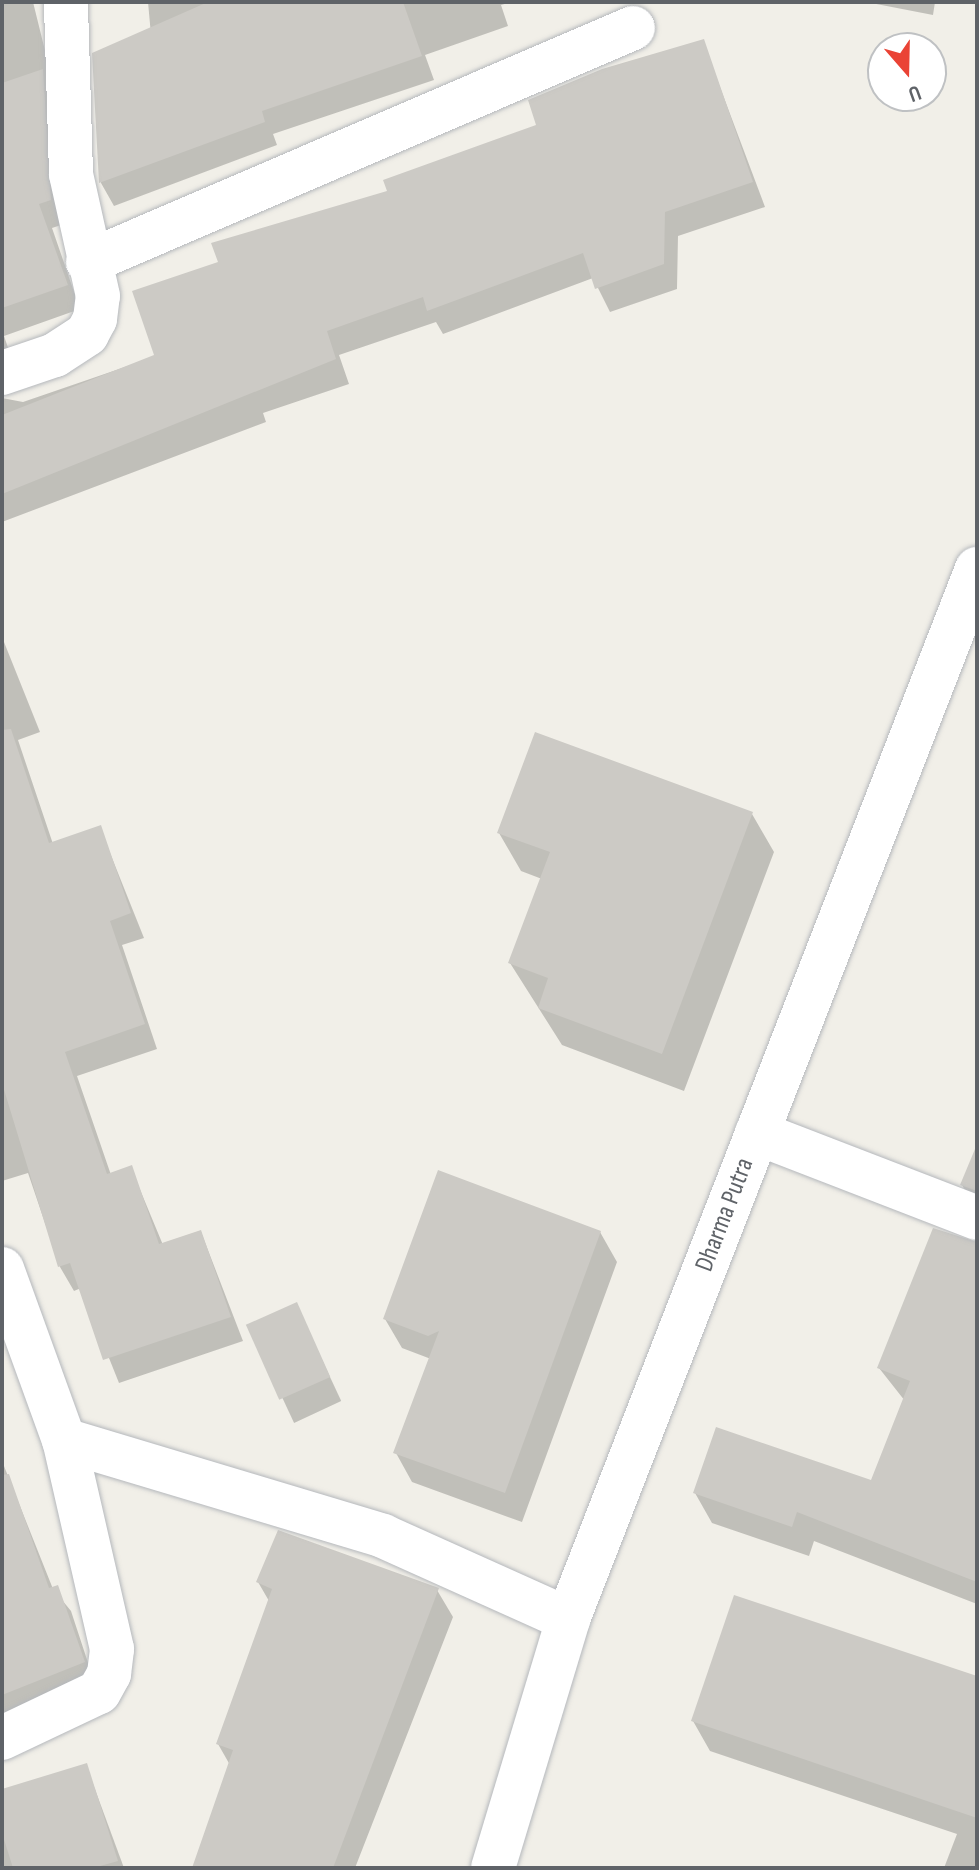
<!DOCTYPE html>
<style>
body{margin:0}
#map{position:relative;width:979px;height:1870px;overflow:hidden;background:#f1efe8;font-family:"Sofia Sans Condensed",sans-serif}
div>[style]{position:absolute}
.shadow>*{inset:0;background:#0003;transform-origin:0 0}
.building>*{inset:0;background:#cccac5;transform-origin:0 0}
.roads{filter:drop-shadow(0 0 2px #b5b8bc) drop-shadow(0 0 2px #b5b8bc)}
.minor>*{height:44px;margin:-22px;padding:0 22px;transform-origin:22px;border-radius:22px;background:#fff}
span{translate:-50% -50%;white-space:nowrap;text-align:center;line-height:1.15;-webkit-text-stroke:6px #fff;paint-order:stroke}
.street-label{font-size:26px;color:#5f6368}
.frame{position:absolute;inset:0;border:4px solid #5f6368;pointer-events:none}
.north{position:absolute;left:867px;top:32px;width:80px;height:80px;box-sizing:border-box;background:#fff;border:2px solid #bfc1c3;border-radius:50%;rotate:160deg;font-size:22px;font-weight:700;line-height:32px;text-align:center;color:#5f6368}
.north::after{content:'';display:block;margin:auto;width:28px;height:36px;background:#ea4335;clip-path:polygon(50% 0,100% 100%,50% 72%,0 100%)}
</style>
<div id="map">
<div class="shadow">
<div style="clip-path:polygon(2px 2px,33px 2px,56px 95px,64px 224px,52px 228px,80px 309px,4px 336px,16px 371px,2px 383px)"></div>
<div style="clip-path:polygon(148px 2px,512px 2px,501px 5px,508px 26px,425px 55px,434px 80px,273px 134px,277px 145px,114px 206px,101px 183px,95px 54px,151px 35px)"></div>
<div style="clip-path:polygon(866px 2px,935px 2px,933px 15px)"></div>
<div style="clip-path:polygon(703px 42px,765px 207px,678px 236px,677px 289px,610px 312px,593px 278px,443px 334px,436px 322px,339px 355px,349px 384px,263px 413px,266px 422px,2px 522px,2px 398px,23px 402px,157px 356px,220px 264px,539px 126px)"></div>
<div style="clip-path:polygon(2px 637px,40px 732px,18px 740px,53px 844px,100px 828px,144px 938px,122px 945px,157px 1049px,77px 1076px,111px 1175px,131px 1168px,163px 1245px,201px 1232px,243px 1341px,119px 1383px,81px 1288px,74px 1291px,60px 1267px,28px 1173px,2px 1181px)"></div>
<div style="clip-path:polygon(752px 814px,774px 852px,684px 1091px,562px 1045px,510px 963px,542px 879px,521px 871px,499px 833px)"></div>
<div style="clip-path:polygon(977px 1148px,977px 1210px,962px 1185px)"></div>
<div style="clip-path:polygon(600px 1232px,617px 1262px,522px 1522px,412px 1482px,396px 1453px,431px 1359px,402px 1348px,385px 1319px)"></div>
<div style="clip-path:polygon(977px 1244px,977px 1604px,814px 1541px,809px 1556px,712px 1523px,695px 1493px,873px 1482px,905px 1401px,879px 1368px)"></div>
<div style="left:296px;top:1304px;width:107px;height:52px;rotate:65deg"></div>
<div style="clip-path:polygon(2px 1461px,53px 1589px,71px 1611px,97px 1690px,2px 1723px)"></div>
<div style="clip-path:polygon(258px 1582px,437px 1590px,453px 1617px,355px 1868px,194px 1868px,230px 1765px,218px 1744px,269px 1601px)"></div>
<div style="clip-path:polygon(977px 1678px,977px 1868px,944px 1868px,957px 1834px,710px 1751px,693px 1721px)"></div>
<div style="clip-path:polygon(86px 1765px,124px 1868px,2px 1868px,2px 1791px)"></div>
</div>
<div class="building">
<div style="clip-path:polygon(208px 2px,403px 2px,422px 56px,262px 111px,265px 122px,99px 183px,92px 53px)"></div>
<div style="clip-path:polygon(704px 39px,753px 182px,665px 212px,664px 264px,595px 289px,583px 253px,427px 311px,423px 297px,327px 331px,336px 359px,2px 494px,2px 415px,154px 355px,132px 291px,218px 262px,211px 243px,387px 191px,383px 180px,536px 125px,528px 100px,602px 69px)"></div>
<div style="clip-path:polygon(43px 69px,51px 200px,39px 204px,68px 285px,2px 308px,2px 83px)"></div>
<div style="clip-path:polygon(11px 729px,49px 843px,101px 825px,131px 913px,110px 921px,145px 1024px,65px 1052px,107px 1174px,132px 1165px,159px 1244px,201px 1230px,231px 1317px,103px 1360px,70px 1263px,58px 1267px,2px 1083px,2px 730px)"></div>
<div style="clip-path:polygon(535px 732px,753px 812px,662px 1054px,538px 1008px,548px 978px,508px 963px,550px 852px,497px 833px)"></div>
<div style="clip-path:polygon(975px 1149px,977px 1149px,977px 1191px,960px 1185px)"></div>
<div style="clip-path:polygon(438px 1170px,601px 1231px,505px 1493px,393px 1453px,439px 1331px,428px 1336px,383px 1319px)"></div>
<div style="clip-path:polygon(933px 1228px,977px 1242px,977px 1582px,797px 1512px,792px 1527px,693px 1493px,716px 1427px,871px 1480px,910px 1381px,877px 1368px)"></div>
<div style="left:297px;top:1302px;width:82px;height:56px;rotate:66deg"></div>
<div style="clip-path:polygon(9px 1474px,49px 1588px,58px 1585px,85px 1662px,2px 1695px,2px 1475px)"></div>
<div style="clip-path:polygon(278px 1530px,439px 1588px,333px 1868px,192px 1868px,233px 1750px,216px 1744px,272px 1589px,256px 1582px)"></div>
<div style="clip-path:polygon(734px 1595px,977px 1676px,977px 1818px,691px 1721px)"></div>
<div style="clip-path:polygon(87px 1763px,118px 1861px,93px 1868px,13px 1868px,2px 1833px,2px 1789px)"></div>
</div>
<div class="roads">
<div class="minor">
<div style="left:88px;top:262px;width:593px;rotate:-23.24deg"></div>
<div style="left:2px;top:373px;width:56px;rotate:-18.8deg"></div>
<div style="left:55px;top:355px;width:38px;rotate:-33deg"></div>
<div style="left:87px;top:334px;width:17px;rotate:-62deg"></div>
<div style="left:95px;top:319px;width:23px;rotate:-83deg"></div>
<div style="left:98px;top:296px;width:125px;rotate:-102.5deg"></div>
<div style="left:71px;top:174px;width:172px;rotate:-91.7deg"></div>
<div style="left:757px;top:1133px;width:236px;rotate:21.1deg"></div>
<div style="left:2px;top:1269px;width:182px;rotate:70.1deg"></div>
<div style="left:64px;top:1440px;width:333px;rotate:16.7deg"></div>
<div style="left:383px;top:1536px;width:203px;rotate:24.2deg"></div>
<div style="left:2px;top:1738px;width:107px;rotate:-25.4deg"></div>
<div style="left:99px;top:1692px;width:21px;rotate:-61deg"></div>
<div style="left:109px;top:1674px;width:25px;rotate:-83deg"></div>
<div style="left:112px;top:1649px;width:214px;rotate:-102.9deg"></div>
<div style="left:493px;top:1868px;width:260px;rotate:-73.2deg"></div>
<div style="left:568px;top:1619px;width:1127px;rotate:-68.72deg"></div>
</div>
</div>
<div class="street-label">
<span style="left:725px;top:1215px;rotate:-69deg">Dharma Putra</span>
</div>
<div class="frame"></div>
<div class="north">U</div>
</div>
